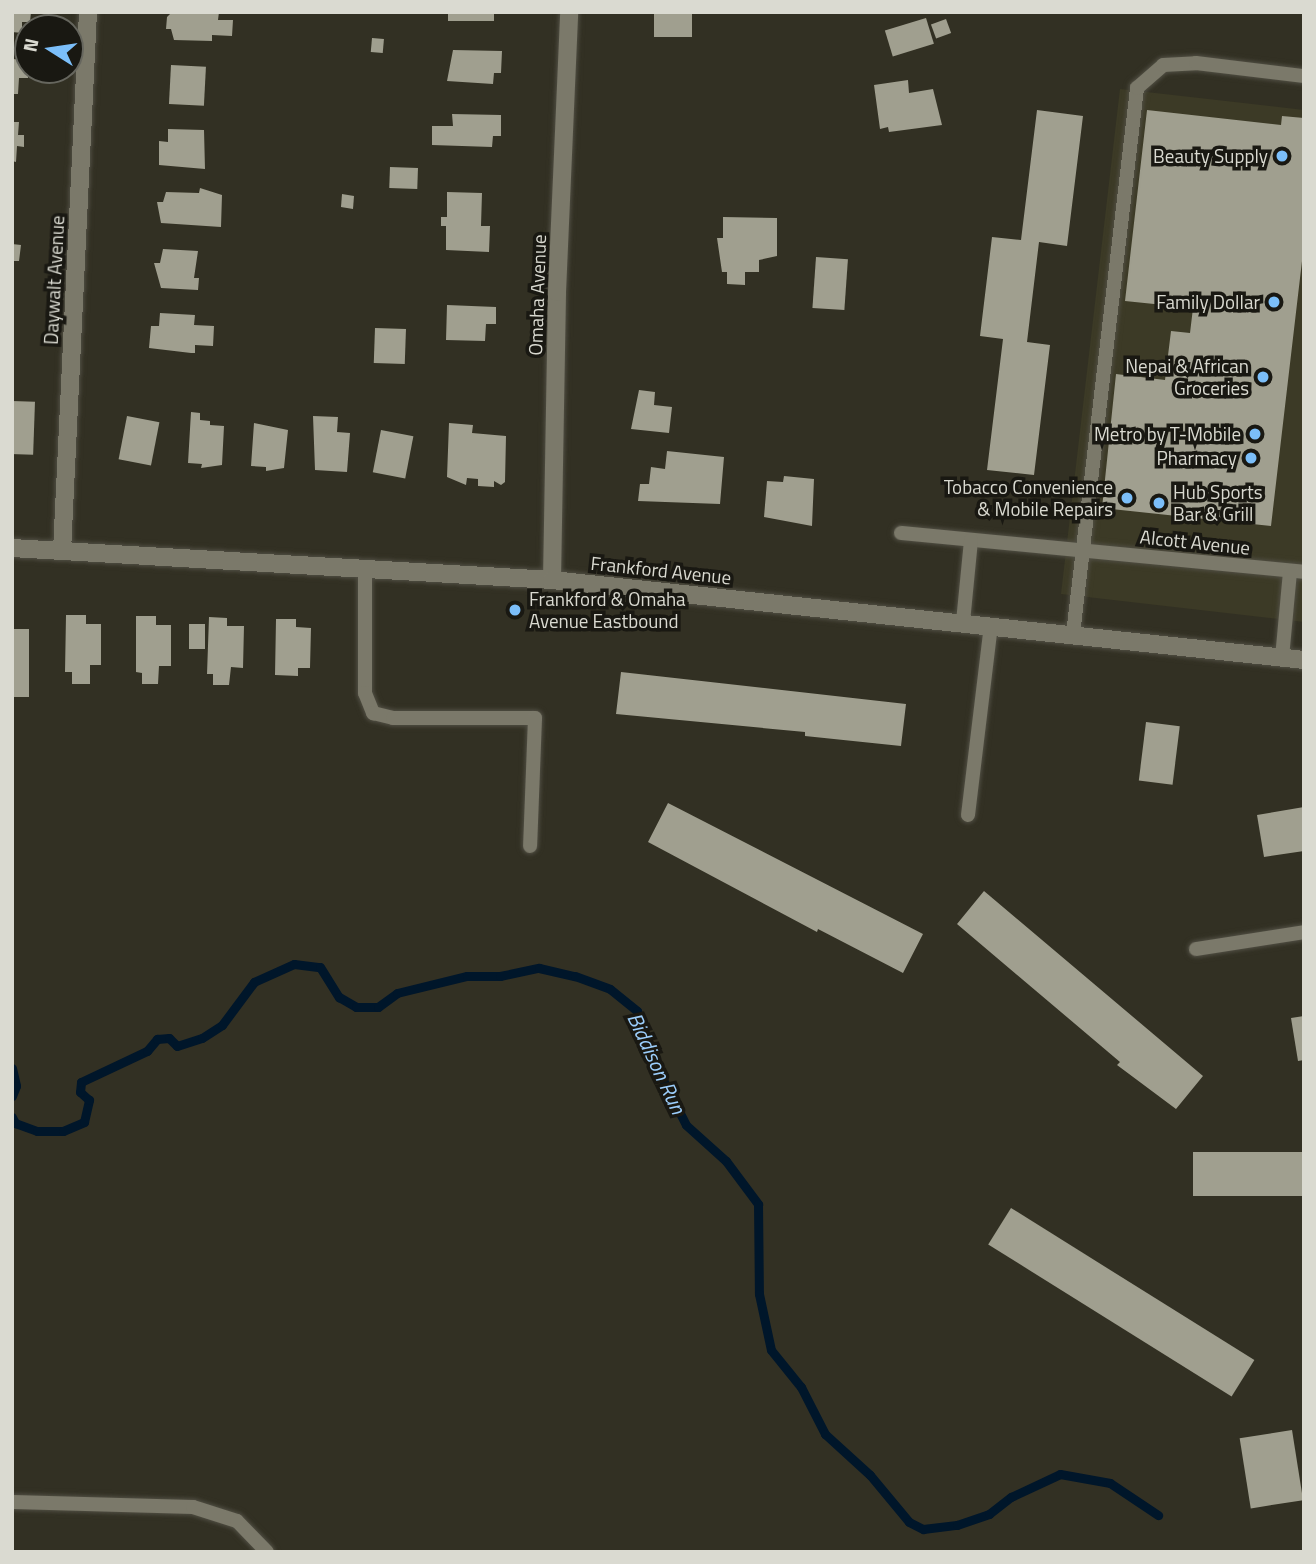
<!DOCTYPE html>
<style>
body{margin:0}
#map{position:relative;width:1316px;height:1564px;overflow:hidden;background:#323023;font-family:"Titillium Web",sans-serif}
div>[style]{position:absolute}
.built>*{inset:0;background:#3c3a26}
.stream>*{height:9px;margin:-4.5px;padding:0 4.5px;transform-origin:4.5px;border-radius:4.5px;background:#00162a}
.building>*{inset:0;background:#a09f8f;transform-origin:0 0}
.roads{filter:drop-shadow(0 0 2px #504e43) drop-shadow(0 0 2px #504e43)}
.service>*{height:14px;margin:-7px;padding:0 7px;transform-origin:7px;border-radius:7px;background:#7b796a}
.minor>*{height:18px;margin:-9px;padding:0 9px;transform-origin:9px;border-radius:9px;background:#7b796a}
.tertiary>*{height:18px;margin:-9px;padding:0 9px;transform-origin:9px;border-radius:9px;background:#7b796a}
.dots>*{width:19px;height:19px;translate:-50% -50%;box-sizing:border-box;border:4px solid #191812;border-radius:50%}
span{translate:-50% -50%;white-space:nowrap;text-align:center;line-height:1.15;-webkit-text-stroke:7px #191812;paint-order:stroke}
.poi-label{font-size:19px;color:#dadad1}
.right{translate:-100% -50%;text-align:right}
.left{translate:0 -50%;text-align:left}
.street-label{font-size:19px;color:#dadad1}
.water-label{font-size:21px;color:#9ccefc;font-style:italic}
.frame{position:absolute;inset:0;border:14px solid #dadad1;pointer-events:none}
.north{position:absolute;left:14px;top:14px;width:70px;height:70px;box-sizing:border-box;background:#191812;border:2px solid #66665e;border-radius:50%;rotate:282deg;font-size:19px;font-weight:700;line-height:28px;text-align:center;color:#dadad1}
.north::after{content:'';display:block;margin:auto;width:24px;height:32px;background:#7bbef9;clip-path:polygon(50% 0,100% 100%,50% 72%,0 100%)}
</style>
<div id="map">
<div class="built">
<div style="clip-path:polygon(1120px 89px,1304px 110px,1304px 622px,1061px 594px)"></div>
</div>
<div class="stream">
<div style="left:12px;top:1068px;width:18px;rotate:77deg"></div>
<div style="left:16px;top:1086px;width:11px;rotate:112deg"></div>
<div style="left:12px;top:1117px;width:7px;rotate:63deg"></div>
<div style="left:15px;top:1123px;width:23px;rotate:20deg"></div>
<div style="left:37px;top:1131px;width:26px"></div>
<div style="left:63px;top:1131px;width:23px;rotate:-23deg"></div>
<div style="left:84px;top:1122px;width:23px;rotate:-77deg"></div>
<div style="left:89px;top:1100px;width:12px;rotate:-138deg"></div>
<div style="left:80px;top:1092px;width:10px;rotate:-84deg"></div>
<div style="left:81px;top:1082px;width:73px;rotate:-25.2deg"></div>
<div style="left:147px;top:1051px;width:16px;rotate:-50deg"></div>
<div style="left:157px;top:1039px;width:12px;rotate:-5deg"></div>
<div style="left:169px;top:1038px;width:11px;rotate:45deg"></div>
<div style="left:177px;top:1046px;width:26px;rotate:-18deg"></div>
<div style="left:202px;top:1038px;width:24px;rotate:-33deg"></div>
<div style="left:222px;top:1025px;width:54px;rotate:-53.3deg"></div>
<div style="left:254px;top:982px;width:44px;rotate:-24.2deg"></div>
<div style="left:294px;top:964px;width:26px;rotate:7deg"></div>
<div style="left:320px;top:967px;width:36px;rotate:58deg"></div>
<div style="left:339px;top:997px;width:20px;rotate:30deg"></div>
<div style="left:356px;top:1007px;width:22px"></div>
<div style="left:378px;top:1007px;width:24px;rotate:-36deg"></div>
<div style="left:397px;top:993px;width:72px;rotate:-13.7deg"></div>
<div style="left:467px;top:976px;width:33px"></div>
<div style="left:500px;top:976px;width:40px;rotate:-12deg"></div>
<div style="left:539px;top:968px;width:37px;rotate:13deg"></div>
<div style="left:575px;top:976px;width:37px;rotate:20deg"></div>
<div style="left:610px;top:989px;width:35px;rotate:39deg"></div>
<div style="left:637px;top:1011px;width:65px;rotate:70.2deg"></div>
<div style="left:659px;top:1072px;width:59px;rotate:63deg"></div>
<div style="left:686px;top:1125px;width:54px;rotate:42deg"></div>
<div style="left:726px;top:1161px;width:54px;rotate:53.3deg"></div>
<div style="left:758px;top:1204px;width:90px;rotate:89.4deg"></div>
<div style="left:759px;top:1294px;width:57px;rotate:77.9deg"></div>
<div style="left:771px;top:1350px;width:48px;rotate:51deg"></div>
<div style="left:801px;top:1387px;width:53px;rotate:62.9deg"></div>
<div style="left:825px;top:1434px;width:61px;rotate:42.3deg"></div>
<div style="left:870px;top:1475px;width:61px;rotate:50.3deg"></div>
<div style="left:909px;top:1522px;width:16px;rotate:27deg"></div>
<div style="left:923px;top:1529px;width:34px;rotate:-7deg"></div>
<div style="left:957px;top:1525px;width:34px;rotate:-19deg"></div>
<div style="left:989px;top:1514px;width:28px;rotate:-38deg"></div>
<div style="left:1011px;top:1497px;width:54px;rotate:-25.1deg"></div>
<div style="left:1060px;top:1474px;width:51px;rotate:10.2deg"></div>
<div style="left:1110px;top:1483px;width:58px;rotate:33.7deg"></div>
</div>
<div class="building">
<div style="clip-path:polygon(12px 12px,31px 12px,30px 22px,22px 22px,22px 33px,12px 32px)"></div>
<div style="clip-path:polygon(172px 12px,219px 12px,218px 20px,233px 20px,232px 36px,212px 35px,212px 41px,174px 40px,171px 29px,166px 29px,167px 17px)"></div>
<div style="left:448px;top:12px;width:46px;height:9px"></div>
<div style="left:654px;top:12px;width:38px;height:25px"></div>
<div style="left:926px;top:18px;width:27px;height:43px;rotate:73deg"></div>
<div style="left:946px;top:19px;width:15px;height:16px;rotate:70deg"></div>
<div style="left:372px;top:38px;width:12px;height:14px;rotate:5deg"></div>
<div style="clip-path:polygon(453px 50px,502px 51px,501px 73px,494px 73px,493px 84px,447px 81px)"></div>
<div style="clip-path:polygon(12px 59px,28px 60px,28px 78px,19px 78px,18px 94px,12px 94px)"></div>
<div style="left:171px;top:65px;width:35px;height:39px;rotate:3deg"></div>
<div style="clip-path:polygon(908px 80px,909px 93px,933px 89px,942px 125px,889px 132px,888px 127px,880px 129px,874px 85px)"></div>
<div style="clip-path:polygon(1037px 110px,1083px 116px,1067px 246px,1039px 242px,1027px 342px,1050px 345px,1034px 475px,987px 470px,1003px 339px,980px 336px,992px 237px,1021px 240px)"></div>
<div style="clip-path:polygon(1147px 110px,1281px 125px,1282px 116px,1304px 118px,1304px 244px,1271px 526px,1102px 508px,1116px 374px,1165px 380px,1171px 331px,1190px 333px,1193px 308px,1125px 301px)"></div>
<div style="clip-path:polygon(452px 114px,501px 115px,501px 136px,493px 136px,492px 147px,432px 145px,432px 126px,453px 126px)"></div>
<div style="clip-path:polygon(12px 122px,19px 122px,18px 135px,24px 135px,24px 147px,17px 146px,16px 162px,12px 161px)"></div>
<div style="clip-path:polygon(168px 129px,204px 130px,205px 169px,159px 165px,159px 141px,168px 142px)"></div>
<div style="left:390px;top:167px;width:28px;height:21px;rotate:2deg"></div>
<div style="clip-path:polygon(200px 188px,222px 195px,221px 227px,161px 223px,157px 202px,163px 202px,166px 192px,199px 193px)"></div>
<div style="clip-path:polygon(447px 192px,482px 193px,481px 226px,490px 226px,489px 252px,446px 250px,446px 226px,441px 226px,441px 217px,447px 217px)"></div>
<div style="clip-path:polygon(342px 194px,354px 196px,353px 209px,341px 207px)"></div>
<div style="clip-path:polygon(723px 217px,777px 218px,777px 256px,759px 260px,759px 272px,745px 272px,745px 285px,727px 284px,727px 272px,722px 272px,717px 238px,723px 238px)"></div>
<div style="clip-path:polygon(12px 244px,21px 245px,19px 261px,12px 261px)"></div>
<div style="clip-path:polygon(163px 249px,198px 251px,194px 278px,199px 278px,198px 290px,161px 288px,154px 263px,160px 263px)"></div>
<div style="left:816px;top:257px;width:32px;height:51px;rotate:4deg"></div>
<div style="clip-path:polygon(447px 305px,496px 307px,496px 324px,486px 324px,485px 341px,446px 340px)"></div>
<div style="clip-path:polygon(160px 313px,195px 315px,194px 325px,214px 326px,213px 346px,195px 345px,195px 353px,191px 353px,149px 348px,151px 326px,159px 326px)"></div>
<div style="left:375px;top:328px;width:31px;height:35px;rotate:2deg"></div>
<div style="clip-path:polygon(639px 390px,655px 392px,654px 405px,672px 407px,669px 433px,631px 429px)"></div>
<div style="left:12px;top:401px;width:23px;height:53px;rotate:2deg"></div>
<div style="clip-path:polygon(191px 412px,200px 413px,200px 420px,210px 421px,210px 425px,224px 426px,222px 465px,201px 468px,202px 464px,188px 463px)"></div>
<div style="left:127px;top:416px;width:33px;height:44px;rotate:11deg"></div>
<div style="clip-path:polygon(313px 416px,338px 417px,337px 432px,350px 433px,347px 472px,315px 470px)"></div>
<div style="clip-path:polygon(254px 423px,288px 430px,284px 468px,266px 471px,266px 467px,251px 466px)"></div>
<div style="clip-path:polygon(449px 423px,473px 425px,472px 433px,506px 436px,505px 482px,501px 485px,494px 481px,494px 487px,478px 486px,478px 479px,467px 478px,466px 485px,447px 477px)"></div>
<div style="left:381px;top:430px;width:33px;height:43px;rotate:11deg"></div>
<div style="clip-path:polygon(667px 451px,724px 457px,720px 504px,638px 501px,640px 484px,649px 484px,651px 467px,665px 469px)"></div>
<div style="clip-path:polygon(784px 476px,814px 479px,812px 526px,764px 517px,767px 481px,783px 482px)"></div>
<div style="clip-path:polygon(66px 615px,86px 615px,86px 624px,101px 624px,101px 665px,90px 665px,90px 684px,72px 684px,72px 672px,65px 672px)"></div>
<div style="clip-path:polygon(136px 616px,156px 616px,156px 625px,171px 625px,171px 666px,159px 666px,158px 684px,142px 684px,142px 673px,136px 672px)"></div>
<div style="clip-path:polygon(209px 617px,227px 618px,227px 626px,244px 626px,243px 668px,231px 667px,229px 685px,213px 685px,213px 674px,207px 674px)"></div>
<div style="clip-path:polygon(276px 619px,296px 619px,296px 627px,311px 628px,310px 668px,298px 668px,298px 676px,275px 675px)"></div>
<div style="left:189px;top:624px;width:16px;height:25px"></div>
<div style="left:12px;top:629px;width:17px;height:68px"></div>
<div style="clip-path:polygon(621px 672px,906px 704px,901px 746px,805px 736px,805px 732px,616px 714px)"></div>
<div style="left:1146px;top:722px;width:34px;height:59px;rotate:7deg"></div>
<div style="clip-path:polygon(668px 803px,923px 934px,903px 973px,818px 929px,817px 932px,648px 842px)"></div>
<div style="clip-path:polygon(1304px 807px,1304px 851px,1264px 857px,1257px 815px)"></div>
<div style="clip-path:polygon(984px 891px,1203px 1076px,1176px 1109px,1117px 1065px,1120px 1062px,957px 924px)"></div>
<div style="clip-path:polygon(1304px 1016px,1304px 1060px,1298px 1061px,1291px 1018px)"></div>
<div style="left:1304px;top:1152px;width:44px;height:111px;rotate:90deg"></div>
<div style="left:1011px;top:1208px;width:287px;height:43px;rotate:32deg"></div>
<div style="left:1292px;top:1430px;width:71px;height:53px;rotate:81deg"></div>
</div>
<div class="roads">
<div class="service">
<div style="left:901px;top:533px;width:405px;rotate:5.5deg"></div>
<div style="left:365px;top:572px;width:121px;rotate:90deg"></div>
<div style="left:365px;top:693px;width:22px;rotate:68deg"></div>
<div style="left:373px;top:713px;width:21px;rotate:14deg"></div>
<div style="left:393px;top:718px;width:142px"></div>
<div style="left:535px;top:718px;width:128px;rotate:92.2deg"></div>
<div style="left:963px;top:622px;width:82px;rotate:-84.4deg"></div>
<div style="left:1073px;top:634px;width:550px;rotate:-83.31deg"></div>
<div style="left:1137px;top:88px;width:35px;rotate:-41deg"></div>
<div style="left:1163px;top:65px;width:33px;rotate:-3deg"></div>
<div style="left:1196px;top:63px;width:109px;rotate:6.9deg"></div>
<div style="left:1282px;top:658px;width:87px;rotate:-84.7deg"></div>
<div style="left:968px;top:815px;width:190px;rotate:-83.1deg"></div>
<div style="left:1196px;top:949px;width:109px;rotate:-8.9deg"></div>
<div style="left:13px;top:1502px;width:180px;rotate:1.6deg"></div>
<div style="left:193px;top:1507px;width:46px;rotate:17.7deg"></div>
<div style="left:237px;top:1521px;width:43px;rotate:45.9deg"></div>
</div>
<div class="minor">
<div style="left:62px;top:551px;width:540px;rotate:-87.24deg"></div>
<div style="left:552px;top:580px;width:288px;rotate:-89deg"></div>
<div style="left:557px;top:292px;width:280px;rotate:-87.5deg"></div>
</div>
<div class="tertiary">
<div style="left:12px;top:548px;width:541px;rotate:3.39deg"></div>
<div style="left:552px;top:580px;width:756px;rotate:6.07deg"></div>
</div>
</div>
<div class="dots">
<div style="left:1282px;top:156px;background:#7bbef9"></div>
<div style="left:1274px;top:302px;background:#7bbef9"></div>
<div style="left:1263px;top:377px;background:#7bbef9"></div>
<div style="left:1255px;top:434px;background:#7bbef9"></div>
<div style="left:1251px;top:458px;background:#7bbef9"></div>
<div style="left:1127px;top:498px;background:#7bbef9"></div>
<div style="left:1159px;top:503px;background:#7bbef9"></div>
<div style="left:515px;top:610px;background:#7bbef9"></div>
</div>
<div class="poi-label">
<span class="right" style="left:1268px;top:156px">Beauty Supply</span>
<span class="right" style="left:1260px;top:302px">Family Dollar</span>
<span class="right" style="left:1249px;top:377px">Nepai &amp; African<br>Groceries</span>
<span class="right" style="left:1241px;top:434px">Metro by T-Mobile</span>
<span class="right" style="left:1237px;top:458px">Pharmacy</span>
<span class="right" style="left:1113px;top:498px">Tobacco Convenience<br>&amp; Mobile Repairs</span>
<span class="left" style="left:1173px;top:503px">Hub Sports<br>Bar &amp; Grill</span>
<span class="left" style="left:529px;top:610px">Frankford &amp; Omaha<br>Avenue Eastbound</span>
</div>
<div class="street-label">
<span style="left:54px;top:280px;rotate:-87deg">Daywalt Avenue</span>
<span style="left:537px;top:295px;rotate:-88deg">Omaha Avenue</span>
<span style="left:1195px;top:542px;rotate:6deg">Alcott Avenue</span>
<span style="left:661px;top:570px;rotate:6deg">Frankford Avenue</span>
</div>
<div class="water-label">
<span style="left:657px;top:1063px;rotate:65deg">Biddison Run</span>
</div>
<div class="frame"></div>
<div class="north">N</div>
</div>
